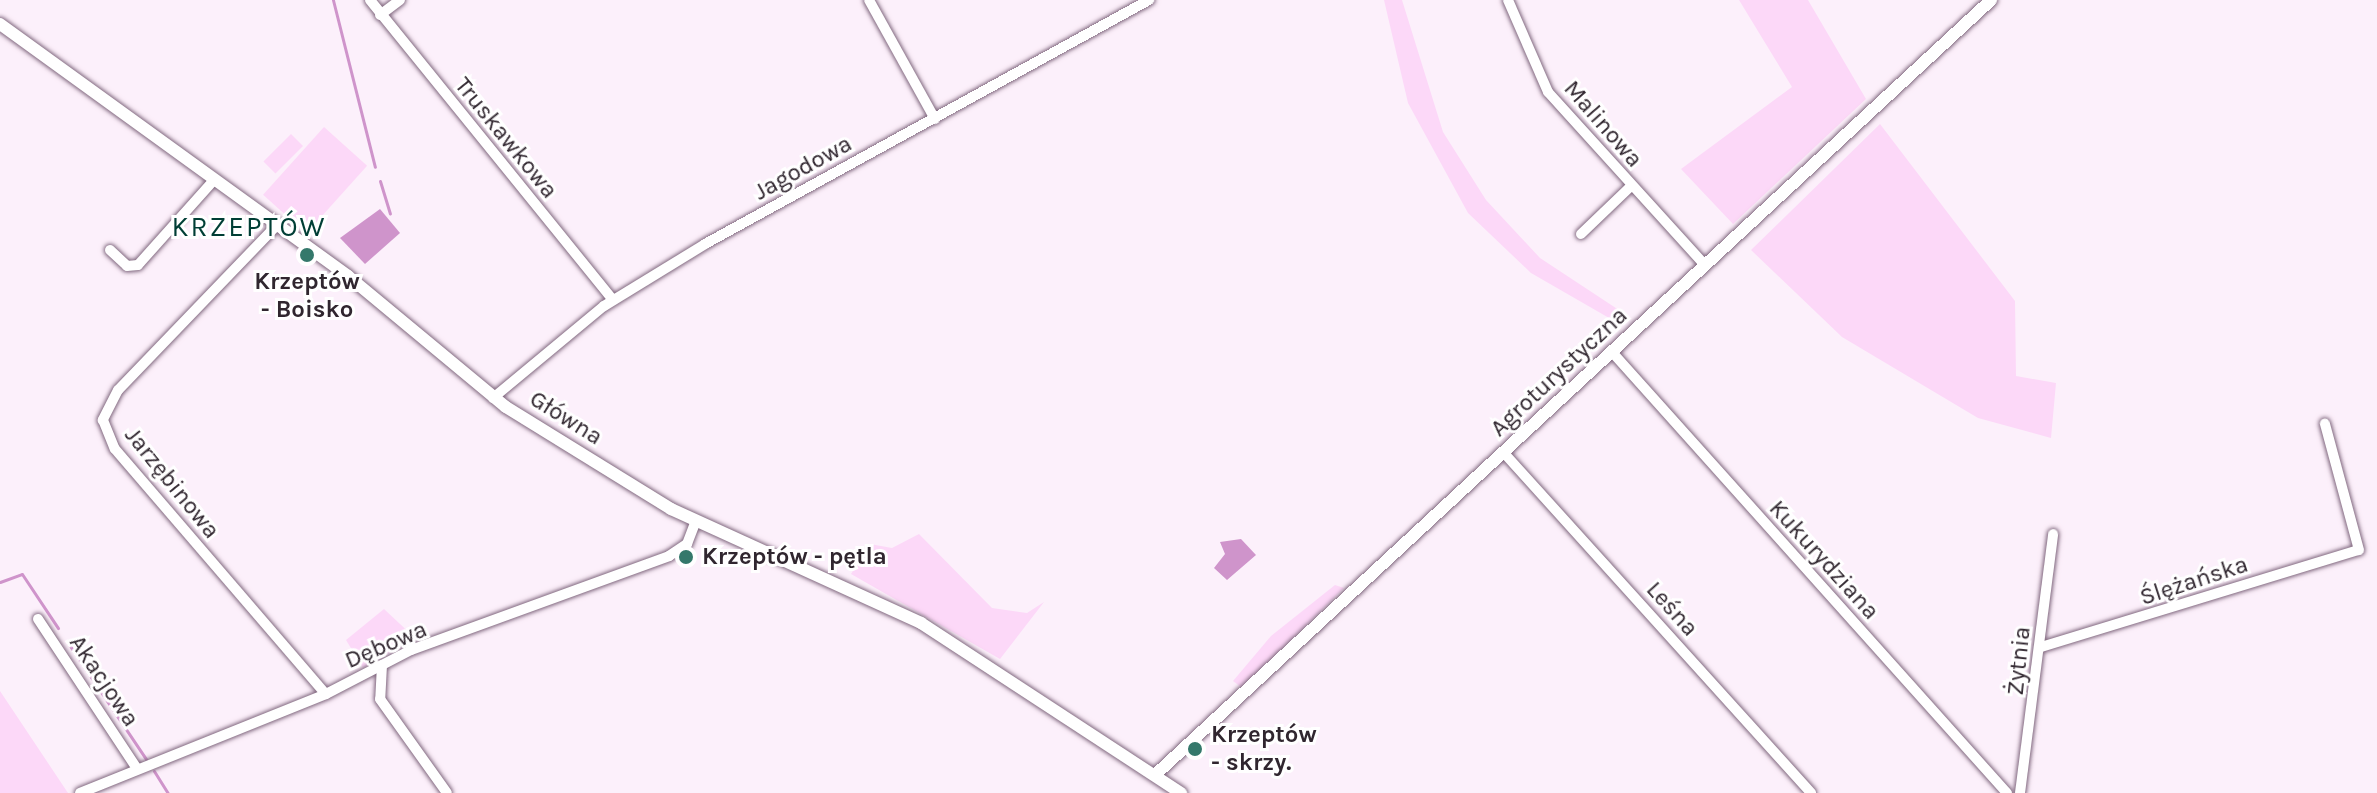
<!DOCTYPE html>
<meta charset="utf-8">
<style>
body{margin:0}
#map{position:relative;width:2377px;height:793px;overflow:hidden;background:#fcf0fb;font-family:Karla,sans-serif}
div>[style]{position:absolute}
.green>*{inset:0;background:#fcd8f8;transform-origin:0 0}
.water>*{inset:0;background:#cf94cb}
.stream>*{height:3px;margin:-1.5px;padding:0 1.5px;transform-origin:1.5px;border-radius:1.5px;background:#cf94cb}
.roads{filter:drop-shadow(0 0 2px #81687f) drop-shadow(0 0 2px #81687f)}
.minor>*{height:10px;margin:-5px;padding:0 5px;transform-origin:5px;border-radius:5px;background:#fff}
.tertiary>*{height:12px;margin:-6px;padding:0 6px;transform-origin:6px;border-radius:6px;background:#fff}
.dots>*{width:22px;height:22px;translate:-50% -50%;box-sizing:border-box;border:4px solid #fff;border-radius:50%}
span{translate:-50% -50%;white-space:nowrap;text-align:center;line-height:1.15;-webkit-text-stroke:6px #fff;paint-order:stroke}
.street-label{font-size:24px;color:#30262f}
.poi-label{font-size:24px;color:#30262f;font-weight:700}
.left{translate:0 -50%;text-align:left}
.quarter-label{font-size:28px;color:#003e35;letter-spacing:2px}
</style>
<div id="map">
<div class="green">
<div style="clip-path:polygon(1384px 0,1402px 0,1443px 132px,1486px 200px,1540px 258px,1631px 318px,1623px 326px,1531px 273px,1468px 213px,1408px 103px)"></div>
<div style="clip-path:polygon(1739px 0,1808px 0,1866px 99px,1733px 224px,1681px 169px,1792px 87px)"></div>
<div style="clip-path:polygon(1880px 124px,2015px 301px,2016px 376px,2056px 383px,2051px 438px,1978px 418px,1842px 337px,1751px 250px)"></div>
<div style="left:324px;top:127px;width:58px;height:91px;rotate:42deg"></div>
<div style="left:291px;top:134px;width:17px;height:39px;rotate:45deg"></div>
<div style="clip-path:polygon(919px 534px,992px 608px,1027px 613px,1044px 602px,1000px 659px,851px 574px,870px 544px,892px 548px)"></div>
<div style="clip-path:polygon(1335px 585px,1344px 588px,1293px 638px,1241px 687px,1233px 681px,1271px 636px)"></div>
<div style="clip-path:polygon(384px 609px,415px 638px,363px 668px,346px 640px)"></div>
<div style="clip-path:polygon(0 691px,68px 793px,0 793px)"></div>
</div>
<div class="water">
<div style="clip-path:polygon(380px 209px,400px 233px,365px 264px,340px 238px)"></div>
<div style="clip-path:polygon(1241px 539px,1256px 555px,1227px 580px,1214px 568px,1225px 554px,1220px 542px)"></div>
</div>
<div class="stream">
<div style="left:333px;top:0;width:172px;rotate:75.9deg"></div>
<div style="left:380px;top:181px;width:34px;rotate:73deg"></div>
<div style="left:0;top:582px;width:23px;rotate:-20deg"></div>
<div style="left:22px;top:574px;width:65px;rotate:56.3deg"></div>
<div style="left:68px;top:643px;width:140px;rotate:56.1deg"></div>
<div style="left:154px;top:771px;width:26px;rotate:58deg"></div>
</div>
<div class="roads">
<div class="minor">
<div style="left:370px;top:0;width:386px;rotate:51deg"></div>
<div style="left:869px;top:0;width:136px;rotate:61deg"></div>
<div style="left:1508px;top:0;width:100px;rotate:66.5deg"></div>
<div style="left:1548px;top:92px;width:234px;rotate:47.8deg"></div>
<div style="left:380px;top:15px;width:25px;rotate:-37deg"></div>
<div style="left:277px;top:225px;width:229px;rotate:133.9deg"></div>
<div style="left:118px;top:390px;width:34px;rotate:117deg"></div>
<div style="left:103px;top:420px;width:31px;rotate:68deg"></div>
<div style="left:115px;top:449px;width:323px;rotate:49.3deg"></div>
<div style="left:1581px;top:234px;width:69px;rotate:-43.8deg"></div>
<div style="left:110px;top:250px;width:23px;rotate:43deg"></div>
<div style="left:127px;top:266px;width:11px;rotate:-5deg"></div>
<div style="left:138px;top:265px;width:114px;rotate:-48.2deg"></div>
<div style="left:1612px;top:352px;width:592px;rotate:48.15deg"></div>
<div style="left:493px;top:398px;width:144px;rotate:-39.7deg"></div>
<div style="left:604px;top:306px;width:119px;rotate:-31.5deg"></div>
<div style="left:705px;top:244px;width:507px;rotate:-28.79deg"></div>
<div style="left:1504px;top:453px;width:458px;rotate:47.9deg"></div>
<div style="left:38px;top:619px;width:178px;rotate:56.5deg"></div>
<div style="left:2041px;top:647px;width:332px;rotate:-17deg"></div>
<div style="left:2359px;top:550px;width:131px;rotate:-105.1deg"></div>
<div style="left:382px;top:665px;width:34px;rotate:93deg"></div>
<div style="left:380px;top:699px;width:115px;rotate:54.5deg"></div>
<div style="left:80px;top:793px;width:265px;rotate:-21.9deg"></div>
<div style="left:326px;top:694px;width:96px;rotate:-27.4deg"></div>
<div style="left:411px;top:650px;width:275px;rotate:-20deg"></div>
<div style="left:669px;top:556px;width:22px;rotate:-34deg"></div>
<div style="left:687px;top:544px;width:25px;rotate:-69deg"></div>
<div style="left:2020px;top:793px;width:261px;rotate:-82.7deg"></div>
</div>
<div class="tertiary">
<div style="left:0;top:24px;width:430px;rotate:35.9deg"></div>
<div style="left:348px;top:276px;width:205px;rotate:39.7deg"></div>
<div style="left:506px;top:407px;width:194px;rotate:31.7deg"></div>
<div style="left:671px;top:509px;width:275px;rotate:24.5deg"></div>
<div style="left:921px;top:623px;width:311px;rotate:33.2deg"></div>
<div style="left:1155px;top:775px;width:1140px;rotate:-42.83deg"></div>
</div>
</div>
<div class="dots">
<div style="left:307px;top:255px;background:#34786b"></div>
<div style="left:686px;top:557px;background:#34786b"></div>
<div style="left:1195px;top:749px;background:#34786b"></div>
</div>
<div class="street-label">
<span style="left:1603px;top:124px;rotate:49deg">Malinowa</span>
<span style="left:506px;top:138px;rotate:51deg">Truskawkowa</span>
<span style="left:803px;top:168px;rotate:-29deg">Jagodowa</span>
<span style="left:1559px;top:372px;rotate:-43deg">Agroturystyczna</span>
<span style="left:566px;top:418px;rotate:32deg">Główna</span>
<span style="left:172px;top:483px;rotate:51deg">Jarzębinowa</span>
<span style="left:1824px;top:560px;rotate:48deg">Kukurydziana</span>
<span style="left:2194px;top:581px;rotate:-18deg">Ślężańska</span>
<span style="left:1672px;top:609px;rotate:48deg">Leśna</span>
<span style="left:386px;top:645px;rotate:-23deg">Dębowa</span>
<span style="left:2019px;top:661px;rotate:-84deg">Żytnia</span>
<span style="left:104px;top:681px;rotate:56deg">Akacjowa</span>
</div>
<div class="poi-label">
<span style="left:307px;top:296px">Krzeptów<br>- Boisko</span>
<span class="left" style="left:702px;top:557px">Krzeptów - pętla</span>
<span class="left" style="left:1211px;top:749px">Krzeptów<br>- skrzy.</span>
</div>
<div class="quarter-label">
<span style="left:249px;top:227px">KRZEPTÓW</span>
</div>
</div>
